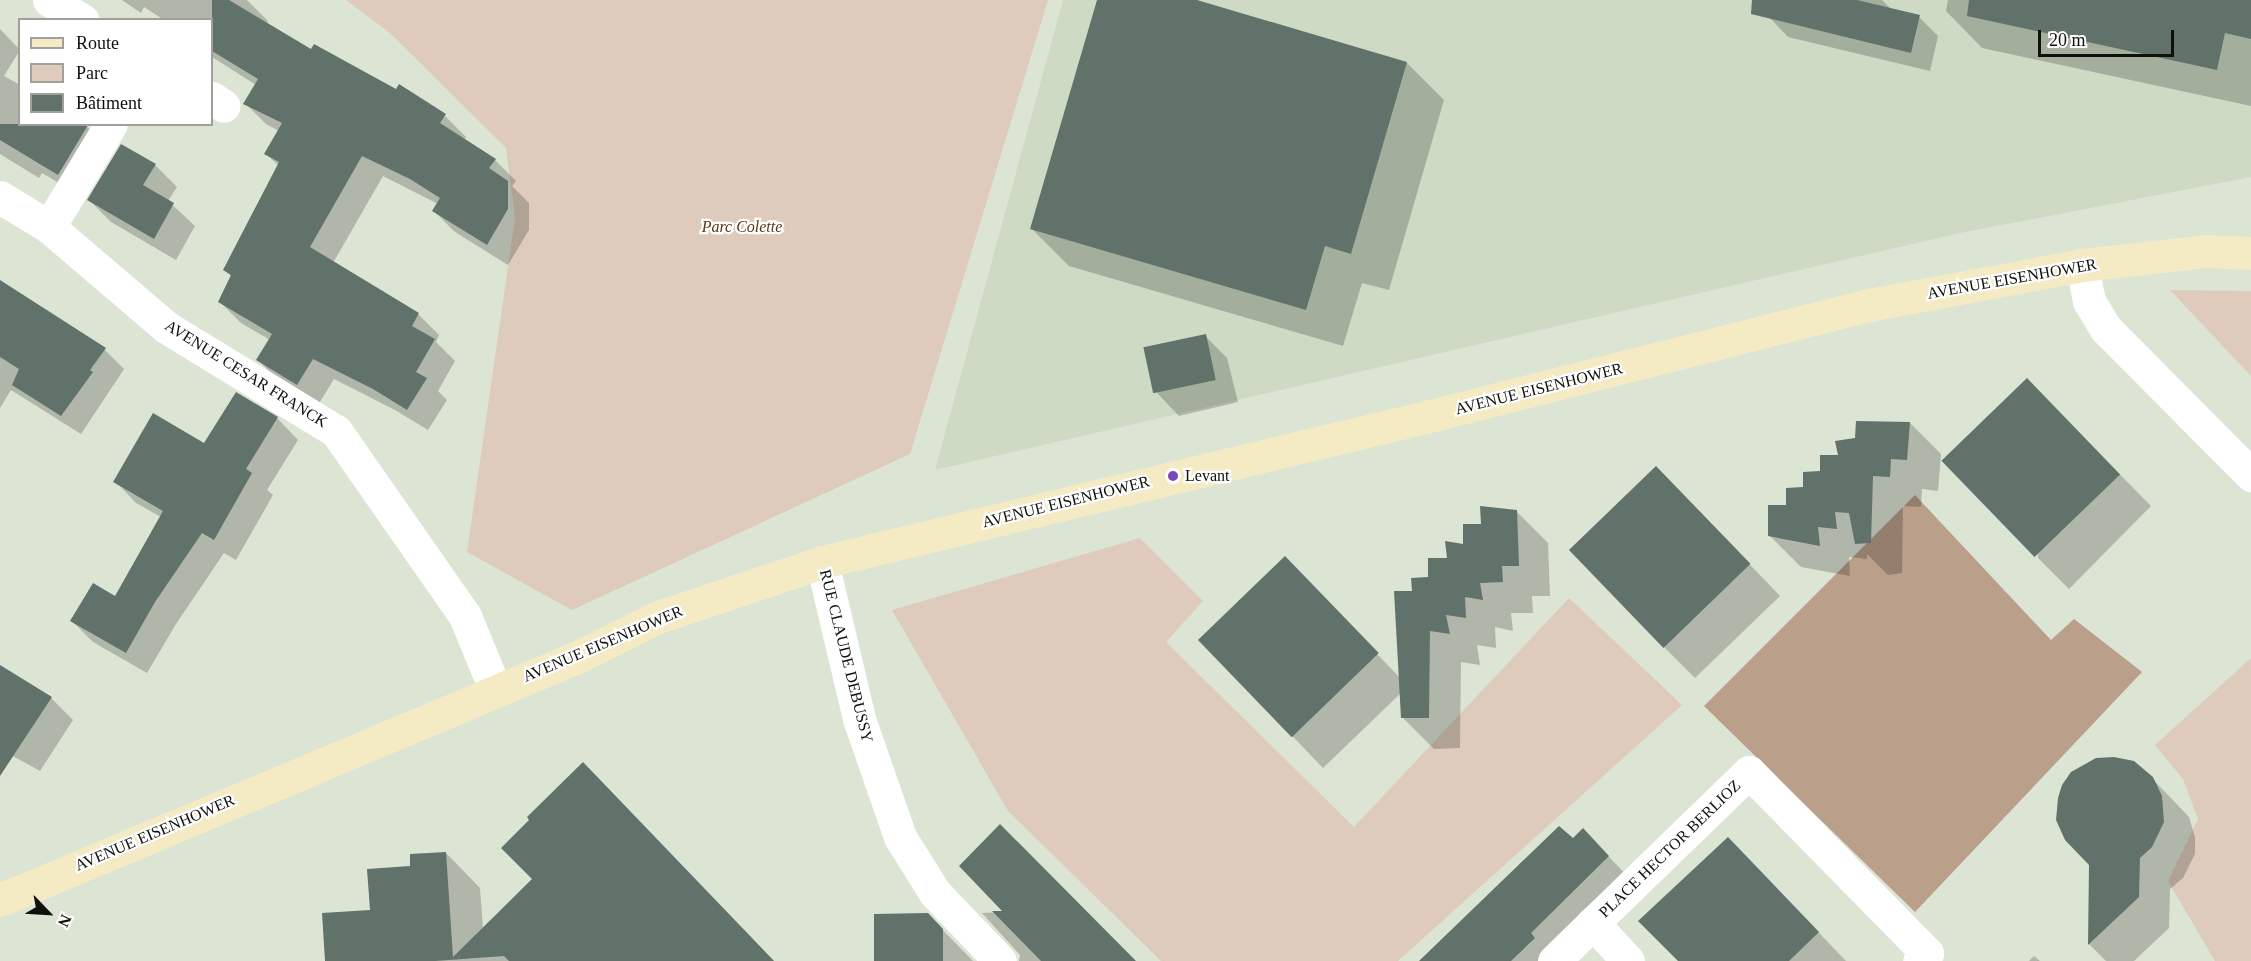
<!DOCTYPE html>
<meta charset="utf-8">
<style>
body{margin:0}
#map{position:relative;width:2251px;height:961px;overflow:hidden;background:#dce4d4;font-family:"Times New Roman",serif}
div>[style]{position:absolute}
.built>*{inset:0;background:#cedac3}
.green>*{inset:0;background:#decbbc}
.forest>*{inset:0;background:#ba9f8a}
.shadow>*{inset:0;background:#0003}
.building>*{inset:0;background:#61726a;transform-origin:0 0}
.street>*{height:33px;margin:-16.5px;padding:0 16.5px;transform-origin:16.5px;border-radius:16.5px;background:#fff}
.secondary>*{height:33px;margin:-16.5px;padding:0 16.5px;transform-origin:16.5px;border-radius:16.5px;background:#f4eac3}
.dots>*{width:16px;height:16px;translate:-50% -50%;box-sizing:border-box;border:3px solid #fff;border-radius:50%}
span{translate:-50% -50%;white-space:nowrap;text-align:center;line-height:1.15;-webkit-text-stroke:4.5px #fff;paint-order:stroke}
.park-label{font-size:16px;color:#5d3612;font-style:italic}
.street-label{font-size:16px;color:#0e100b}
.poi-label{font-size:16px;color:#0e100b}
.left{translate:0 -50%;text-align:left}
.legend{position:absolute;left:18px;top:18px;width:195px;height:108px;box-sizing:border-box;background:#fff;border:2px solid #9f9f9d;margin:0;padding:8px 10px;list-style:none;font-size:18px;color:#0e100b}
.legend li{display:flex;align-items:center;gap:12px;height:30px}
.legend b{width:30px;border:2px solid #9f9f9d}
.north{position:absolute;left:18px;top:883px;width:60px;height:60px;-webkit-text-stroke:4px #fff;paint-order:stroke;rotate:115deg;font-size:16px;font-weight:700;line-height:24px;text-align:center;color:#0e100b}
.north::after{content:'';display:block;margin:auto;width:21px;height:27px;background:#0e100b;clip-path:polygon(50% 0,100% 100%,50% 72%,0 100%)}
.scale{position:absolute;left:2038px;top:30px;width:136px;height:27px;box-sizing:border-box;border:3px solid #0e100b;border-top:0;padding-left:8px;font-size:18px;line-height:21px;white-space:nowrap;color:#0e100b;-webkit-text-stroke:4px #fff;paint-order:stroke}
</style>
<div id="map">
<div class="built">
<div style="clip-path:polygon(1063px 0,2251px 0,2251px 177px,1960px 233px,935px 470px)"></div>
</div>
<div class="green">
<div style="clip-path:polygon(346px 0,1048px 0,910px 454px,572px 610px,467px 552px,515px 218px,506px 148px,390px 33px)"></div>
<div style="clip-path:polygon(2170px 290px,2251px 291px,2251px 376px)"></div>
<div style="clip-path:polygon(1140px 538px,1203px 601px,1166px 642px,1354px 827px,1569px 598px,1682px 705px,1398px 961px,1161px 961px,1008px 811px,892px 610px)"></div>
<div style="clip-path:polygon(2251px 658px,2251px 961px,2215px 961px,2168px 881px,2198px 819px,2183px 779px,2155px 745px)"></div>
</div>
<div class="forest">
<div style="clip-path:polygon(1915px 495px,2051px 640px,2074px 619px,2142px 672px,1915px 912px,1704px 706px)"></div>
</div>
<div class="shadow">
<div style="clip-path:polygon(122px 0,247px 0,268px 21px,266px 24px,312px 51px,397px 91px,400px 86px,445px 116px,466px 137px,464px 140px,495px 160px,516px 181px,512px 186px,529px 203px,529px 230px,508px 265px,455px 232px,434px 211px,438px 204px,383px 176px,333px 263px,418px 314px,439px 335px,436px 342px,455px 361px,438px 391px,447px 400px,428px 430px,395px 410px,334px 379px,318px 405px,279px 381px,258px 360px,270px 340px,241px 323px,220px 302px,232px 277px,225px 270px,279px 166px,266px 154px,279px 131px,266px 124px,245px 103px,256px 85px,212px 57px,212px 20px,164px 20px,144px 7px,141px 13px)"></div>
<div style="clip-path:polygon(1099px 0,1191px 0,1407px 63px,1444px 100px,1389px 290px,1362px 283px,1343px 346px,1069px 266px,1032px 229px)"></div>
<div style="clip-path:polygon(1773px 0,1882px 0,1892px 10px,1919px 17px,1938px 36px,1930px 71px,1788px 37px,1769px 17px)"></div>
<div style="clip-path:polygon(1948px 0,2251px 0,2251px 106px,1982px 48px,1946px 11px)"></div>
<div style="clip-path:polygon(0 29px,20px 50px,4px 76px,20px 85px,20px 124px,84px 124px,110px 148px,81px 196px,42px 173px,39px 178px,0 154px)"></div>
<div style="clip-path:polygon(155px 165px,177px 187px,168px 201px,195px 226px,176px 260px,111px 222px,89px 200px)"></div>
<div style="clip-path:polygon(0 283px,105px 350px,124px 369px,81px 434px,11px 390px,0 408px)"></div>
<div style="clip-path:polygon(1205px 336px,1227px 358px,1238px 402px,1179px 416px,1157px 393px)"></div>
<div style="clip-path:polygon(2027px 380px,2151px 506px,2069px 589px,2038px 558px)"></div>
<div style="clip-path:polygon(277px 418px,298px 440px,267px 490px,273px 495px,236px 560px,224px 553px,176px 624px,147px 673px,93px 642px,72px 621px,116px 598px,161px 517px,136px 503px,115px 481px)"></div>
<div style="clip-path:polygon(1910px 423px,1941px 454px,1938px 491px,1922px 489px,1921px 507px,1903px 506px,1902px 573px,1888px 575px,1867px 554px,1867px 559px,1849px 557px,1850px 576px,1801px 567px,1770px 536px,1788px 506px,1856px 439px)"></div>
<div style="clip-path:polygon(1687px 499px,1780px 596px,1695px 678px,1664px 647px)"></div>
<div style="clip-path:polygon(1517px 512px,1548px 543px,1550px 596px,1532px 596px,1533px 613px,1511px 613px,1513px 631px,1495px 627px,1496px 648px,1477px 645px,1480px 665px,1461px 662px,1460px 748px,1434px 749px,1403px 718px,1401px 693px,1323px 768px,1200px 640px,1316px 590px,1400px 678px,1413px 592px,1465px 546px,1482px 525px)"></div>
<div style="clip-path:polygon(0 668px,51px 698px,73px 720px,40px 771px,0 749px)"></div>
<div style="clip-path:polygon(583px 764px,774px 961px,326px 961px,412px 868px,446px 853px,480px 888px,483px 929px,534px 879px)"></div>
<div style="clip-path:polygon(2144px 770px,2189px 817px,2195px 837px,2195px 854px,2183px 878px,2170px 889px,2169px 928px,2134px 961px,2106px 961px,2089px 944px)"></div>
<div style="clip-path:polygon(1583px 830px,1639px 888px,1564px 961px,1421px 961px)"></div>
<div style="clip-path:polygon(1759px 870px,1846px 961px,1680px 961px)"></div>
<div style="clip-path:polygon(1006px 912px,1134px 961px,1019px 961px,1020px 955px,982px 913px)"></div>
<div style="clip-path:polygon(927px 914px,973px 961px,875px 961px)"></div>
<div style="clip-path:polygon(2034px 956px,2040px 961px,2029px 961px)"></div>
</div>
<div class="building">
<div style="clip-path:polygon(212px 0,229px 0,311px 49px,314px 44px,396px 89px,399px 84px,446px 114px,440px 123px,496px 159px,489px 168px,508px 181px,508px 209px,487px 245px,432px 211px,440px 198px,410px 179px,362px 156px,310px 247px,419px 313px,412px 326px,435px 339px,416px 372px,427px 378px,407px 410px,373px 389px,313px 359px,297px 385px,256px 360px,272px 334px,218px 302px,231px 275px,223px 270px,279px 162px,264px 154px,282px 123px,243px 104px,258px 79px,212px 51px)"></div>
<div style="clip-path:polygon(1097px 0,1197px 0,1407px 62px,1351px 254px,1325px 246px,1306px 310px,1030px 229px)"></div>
<div style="clip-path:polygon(1752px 0,1857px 0,1920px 15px,1911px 53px,1751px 14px)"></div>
<div style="clip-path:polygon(1969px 0,2251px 0,2251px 39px,2225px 33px,2217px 70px,1967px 16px)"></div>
<div style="clip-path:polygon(0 124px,87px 124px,88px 125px,58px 175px,0 140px)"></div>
<div style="clip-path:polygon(121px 144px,156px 164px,143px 185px,174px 203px,154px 239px,87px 200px)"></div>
<div style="clip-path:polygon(0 280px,106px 348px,90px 370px,93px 372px,61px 416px,12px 385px,19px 369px,0 357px)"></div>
<div style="left:1206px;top:334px;width:47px;height:64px;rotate:78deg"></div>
<div style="left:2027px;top:378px;width:134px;height:119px;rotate:46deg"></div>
<div style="clip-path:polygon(236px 392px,278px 417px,246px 469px,252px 473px,214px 540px,202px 533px,155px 602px,126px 653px,70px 621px,93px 583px,115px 596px,163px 511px,113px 482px,153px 413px,204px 443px)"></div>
<div style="clip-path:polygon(1856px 421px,1910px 422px,1907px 460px,1891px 459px,1890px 477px,1873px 476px,1871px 543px,1855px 544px,1849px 513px,1835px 512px,1837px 529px,1818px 527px,1820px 546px,1768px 536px,1768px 505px,1786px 505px,1786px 488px,1803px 487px,1803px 472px,1820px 471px,1820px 455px,1838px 455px,1835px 441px,1855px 438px)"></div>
<div style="left:1656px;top:466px;width:136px;height:121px;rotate:46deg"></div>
<div style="clip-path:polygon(1480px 506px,1517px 510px,1519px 566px,1502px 566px,1503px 582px,1480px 583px,1483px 600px,1465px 597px,1466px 618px,1446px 615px,1450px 634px,1430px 631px,1429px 718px,1401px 718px,1394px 591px,1412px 591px,1411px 578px,1428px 577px,1428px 558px,1447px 558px,1445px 541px,1463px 544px,1463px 524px,1481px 524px)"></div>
<div style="left:1285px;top:556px;width:135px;height:121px;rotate:46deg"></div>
<div style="clip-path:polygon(0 665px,52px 697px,0 776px)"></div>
<div style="clip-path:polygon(2114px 757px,2134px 761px,2153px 777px,2162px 796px,2164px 822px,2152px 847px,2140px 858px,2139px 897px,2088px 945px,2089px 865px,2065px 840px,2056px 820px,2058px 798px,2062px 785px,2071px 772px,2096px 758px)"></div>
<div style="clip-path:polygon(583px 762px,774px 961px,509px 961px,504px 956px,435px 961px,325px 961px,322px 913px,370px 910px,367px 869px,410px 866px,410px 854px,446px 852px,453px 957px,532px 879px,501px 848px,529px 820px,527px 817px)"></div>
<div style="clip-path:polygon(1000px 824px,1136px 961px,1041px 961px,992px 911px,1002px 911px,959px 866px)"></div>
<div style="clip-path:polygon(1559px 826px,1573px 838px,1583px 828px,1609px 856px,1531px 933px,1535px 938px,1511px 961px,1419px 961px)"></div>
<div style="clip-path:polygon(1728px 837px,1819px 932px,1789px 961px,1678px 961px,1638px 921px)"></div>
<div style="clip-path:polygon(928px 913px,943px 929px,943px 961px,874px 961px,874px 914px)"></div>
</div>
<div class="street">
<div style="left:49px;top:0;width:39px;rotate:31deg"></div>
<div style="left:212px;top:98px;width:14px;rotate:34deg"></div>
<div style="left:0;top:197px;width:57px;rotate:31.5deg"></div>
<div style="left:49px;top:227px;width:154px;rotate:40.5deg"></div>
<div style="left:166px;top:327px;width:199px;rotate:31.5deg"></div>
<div style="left:336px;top:431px;width:226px;rotate:55.1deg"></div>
<div style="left:465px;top:616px;width:79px;rotate:67.7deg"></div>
<div style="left:49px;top:227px;width:120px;rotate:-59deg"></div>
<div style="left:2082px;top:265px;width:37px;rotate:79deg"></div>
<div style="left:2089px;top:301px;width:33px;rotate:59deg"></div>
<div style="left:2106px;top:329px;width:206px;rotate:45.2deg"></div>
<div style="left:822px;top:562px;width:161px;rotate:76.7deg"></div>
<div style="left:859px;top:719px;width:125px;rotate:70.8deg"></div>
<div style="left:900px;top:837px;width:66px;rotate:58deg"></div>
<div style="left:935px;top:893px;width:94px;rotate:46.3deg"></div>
<div style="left:1554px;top:961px;width:54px;rotate:-44.3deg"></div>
<div style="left:1628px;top:961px;width:52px;rotate:-132.6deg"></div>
<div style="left:1593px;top:923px;width:217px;rotate:-44.1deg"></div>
<div style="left:1749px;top:772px;width:254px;rotate:45.5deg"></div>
<div style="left:1927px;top:953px;width:11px;rotate:135deg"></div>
</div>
<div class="secondary">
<div style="left:0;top:900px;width:629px;rotate:-22.82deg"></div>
<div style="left:580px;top:656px;width:87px;rotate:-26.6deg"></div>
<div style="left:658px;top:617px;width:173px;rotate:-18.5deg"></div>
<div style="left:822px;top:562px;width:621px;rotate:-13.5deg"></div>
<div style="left:1426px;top:417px;width:457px;rotate:-14.2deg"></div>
<div style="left:1869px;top:305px;width:217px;rotate:-10.6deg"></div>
<div style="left:2082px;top:265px;width:126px;rotate:-6.4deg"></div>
<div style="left:2207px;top:251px;width:44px;rotate:2.6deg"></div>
</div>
<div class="dots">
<div style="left:1173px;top:476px;background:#7d43b9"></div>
</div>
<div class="park-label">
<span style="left:742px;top:227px">Parc Colette</span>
</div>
<div class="street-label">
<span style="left:2012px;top:279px;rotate:-10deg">AVENUE EISENHOWER</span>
<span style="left:246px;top:374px;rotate:32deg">AVENUE CESAR FRANCK</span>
<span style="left:1539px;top:389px;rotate:-14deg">AVENUE EISENHOWER</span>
<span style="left:1066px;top:502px;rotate:-14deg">AVENUE EISENHOWER</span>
<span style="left:603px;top:644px;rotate:-23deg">AVENUE EISENHOWER</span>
<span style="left:846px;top:656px;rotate:76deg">RUE CLAUDE DEBUSSY</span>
<span style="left:155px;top:833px;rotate:-23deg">AVENUE EISENHOWER</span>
<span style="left:1670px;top:849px;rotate:-44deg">PLACE HECTOR BERLIOZ</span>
</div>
<div class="poi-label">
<span class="left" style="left:1185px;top:476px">Levant</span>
</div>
<ul class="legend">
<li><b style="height:8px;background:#f4eac3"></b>Route</li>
<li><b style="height:16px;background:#decbbc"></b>Parc</li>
<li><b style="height:16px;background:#61726a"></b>Bâtiment</li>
</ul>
<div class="north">N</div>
<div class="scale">20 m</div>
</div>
